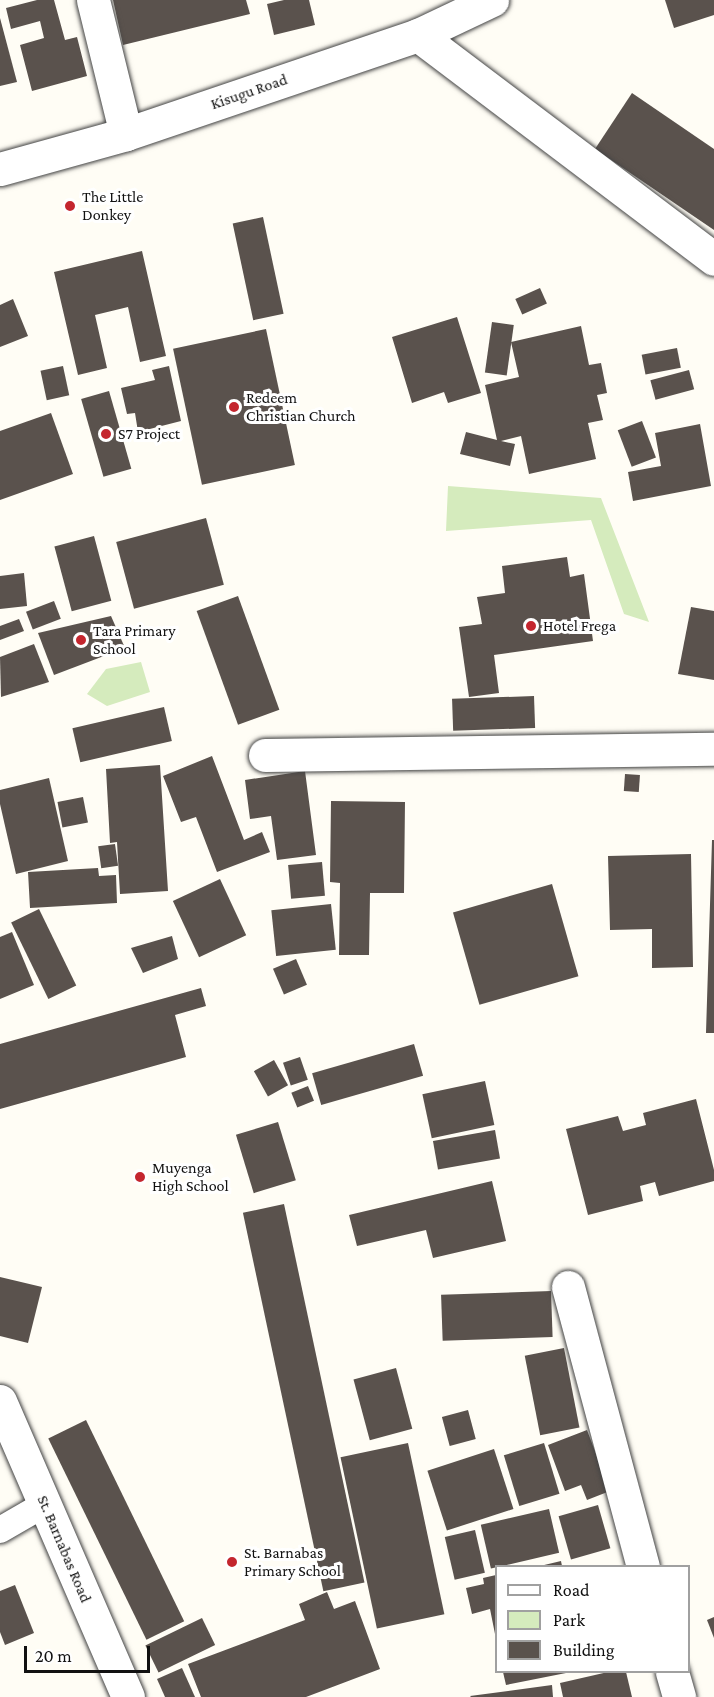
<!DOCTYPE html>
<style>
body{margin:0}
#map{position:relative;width:714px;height:1697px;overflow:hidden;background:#fffdf5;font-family:"Crimson Pro",serif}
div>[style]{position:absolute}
.green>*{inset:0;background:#d5ebbd}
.building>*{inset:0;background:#5a524d;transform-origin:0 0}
.roads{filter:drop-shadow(0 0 2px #444) drop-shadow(0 0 2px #444)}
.service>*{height:26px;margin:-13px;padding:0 13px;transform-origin:13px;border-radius:13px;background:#fff}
.minor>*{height:33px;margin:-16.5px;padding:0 16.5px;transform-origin:16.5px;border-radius:16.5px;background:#fff}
.tertiary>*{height:33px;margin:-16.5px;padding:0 16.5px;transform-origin:16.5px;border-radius:16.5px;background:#fff}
.dots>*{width:16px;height:16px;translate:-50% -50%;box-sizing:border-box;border:3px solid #fff;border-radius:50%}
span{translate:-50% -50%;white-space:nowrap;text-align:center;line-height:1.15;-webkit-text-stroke:6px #fff;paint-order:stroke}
.street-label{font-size:16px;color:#111}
.poi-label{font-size:16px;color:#111}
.left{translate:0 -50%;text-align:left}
.legend{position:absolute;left:495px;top:1565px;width:195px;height:108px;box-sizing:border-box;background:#fff;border:2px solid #a0a0a0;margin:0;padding:8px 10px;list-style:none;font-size:18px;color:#111}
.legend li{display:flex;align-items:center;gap:12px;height:30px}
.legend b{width:30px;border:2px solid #a0a0a0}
.scale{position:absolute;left:24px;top:1646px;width:126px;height:27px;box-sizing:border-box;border:3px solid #111;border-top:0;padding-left:8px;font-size:18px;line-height:21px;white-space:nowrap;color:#111;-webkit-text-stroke:4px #fff;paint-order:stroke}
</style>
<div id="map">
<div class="green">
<div style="clip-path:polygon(448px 486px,601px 498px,649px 622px,624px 614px,591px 520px,446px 531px)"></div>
<div style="clip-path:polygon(141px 662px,150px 692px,107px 706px,87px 694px,106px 669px)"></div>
</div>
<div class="building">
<div style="clip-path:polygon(37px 0,54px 0,65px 40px,77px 37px,87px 76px,32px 91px,20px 45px,44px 38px,40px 21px,11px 29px,6px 8px)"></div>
<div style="clip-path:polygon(113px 0,246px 0,250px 14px,123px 45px)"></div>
<div style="clip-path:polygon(284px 0,309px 0,315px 25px,274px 35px,267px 4px)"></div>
<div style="clip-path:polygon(665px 0,714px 0,714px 15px,674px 28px)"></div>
<div style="clip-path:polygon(0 18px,17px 82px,0 86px)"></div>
<div style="clip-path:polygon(632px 93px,714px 149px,714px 230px,595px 149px)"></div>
<div style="left:263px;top:217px;width:99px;height:31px;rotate:78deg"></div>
<div style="clip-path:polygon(142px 251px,166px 356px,140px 362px,128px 307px,95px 315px,107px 368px,78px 375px,54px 272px)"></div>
<div style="left:540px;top:288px;width:17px;height:27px;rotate:66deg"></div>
<div style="clip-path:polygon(13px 299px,28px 336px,0 347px,0 305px)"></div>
<div style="clip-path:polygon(457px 317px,481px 393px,448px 403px,444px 392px,412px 403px,392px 337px)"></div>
<div style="left:492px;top:322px;width:22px;height:51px;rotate:8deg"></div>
<div style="clip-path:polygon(581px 326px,589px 365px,601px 363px,607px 393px,597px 395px,603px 420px,588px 423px,596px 459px,529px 474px,521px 436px,501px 441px,515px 444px,510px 466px,460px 454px,466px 432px,497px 440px,485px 385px,519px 377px,511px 342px)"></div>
<div style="left:266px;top:329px;width:139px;height:95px;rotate:78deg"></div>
<div style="left:677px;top:348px;width:20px;height:36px;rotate:79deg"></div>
<div style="left:63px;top:366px;width:30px;height:23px;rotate:78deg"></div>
<div style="clip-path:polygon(169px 366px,181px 421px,138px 432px,135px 413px,127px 414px,121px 388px,155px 380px,152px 370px)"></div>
<div style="left:689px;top:370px;width:20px;height:40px;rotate:75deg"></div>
<div style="left:109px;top:391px;width:81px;height:29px;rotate:74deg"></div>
<div style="clip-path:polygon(51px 413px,73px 474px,0 500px,0 431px)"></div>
<div style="left:642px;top:421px;width:39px;height:26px;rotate:69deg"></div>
<div style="clip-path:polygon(700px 424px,711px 486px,633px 501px,628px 472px,661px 466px,655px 433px)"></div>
<div style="left:206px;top:518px;width:69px;height:93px;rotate:75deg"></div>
<div style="left:94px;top:536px;width:67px;height:41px;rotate:75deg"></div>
<div style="clip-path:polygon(567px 557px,570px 577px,584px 574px,593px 641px,494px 655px,499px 693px,469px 697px,459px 627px,482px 624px,477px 597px,505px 593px,502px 566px)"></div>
<div style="clip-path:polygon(24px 573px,27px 606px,0 609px,0 576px)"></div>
<div style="left:238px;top:596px;width:121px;height:44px;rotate:70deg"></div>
<div style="left:54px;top:601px;width:19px;height:30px;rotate:69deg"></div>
<div style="clip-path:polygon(691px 607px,714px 611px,714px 680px,678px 674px)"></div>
<div style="clip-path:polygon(111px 616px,125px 648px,54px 675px,38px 633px)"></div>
<div style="clip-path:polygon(19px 619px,24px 631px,0 640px,0 626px)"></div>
<div style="clip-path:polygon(34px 644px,49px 682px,1px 697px,0 657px)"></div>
<div style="left:534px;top:696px;width:32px;height:82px;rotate:88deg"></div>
<div style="left:164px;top:707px;width:35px;height:94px;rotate:77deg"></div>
<div style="clip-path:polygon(212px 756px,244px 840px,262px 832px,270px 852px,217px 872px,196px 817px,181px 822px,163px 776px)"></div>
<div style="clip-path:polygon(160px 765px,168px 891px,120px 894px,117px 842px,110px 843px,106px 769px)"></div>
<div style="clip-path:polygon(305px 771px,316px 855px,277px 860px,271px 816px,250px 819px,245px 780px)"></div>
<div style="left:625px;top:774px;width:15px;height:17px;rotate:4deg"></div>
<div style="clip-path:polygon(49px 778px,68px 861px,16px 874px,0 804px,0 790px)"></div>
<div style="left:83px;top:797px;width:26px;height:26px;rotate:79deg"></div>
<div style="clip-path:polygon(331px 801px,405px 802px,404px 893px,370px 893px,369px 955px,339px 955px,340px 883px,330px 882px)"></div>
<div style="clip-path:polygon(712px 840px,714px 840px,714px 1033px,706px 1033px)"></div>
<div style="left:115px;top:844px;width:22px;height:17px;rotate:82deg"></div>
<div style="clip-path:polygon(691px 854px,693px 967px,652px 968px,652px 929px,610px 930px,608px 856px)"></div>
<div style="left:322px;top:862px;width:34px;height:34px;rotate:85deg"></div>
<div style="clip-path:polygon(98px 868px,99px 876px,116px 875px,117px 903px,30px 908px,28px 872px)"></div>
<div style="left:220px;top:879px;width:62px;height:52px;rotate:65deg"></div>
<div style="left:552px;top:884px;width:96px;height:103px;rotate:74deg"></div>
<div style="left:331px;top:904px;width:46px;height:60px;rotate:84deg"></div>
<div style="left:39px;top:909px;width:85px;height:31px;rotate:64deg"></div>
<div style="clip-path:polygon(12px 932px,34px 985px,0 999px,0 937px)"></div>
<div style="clip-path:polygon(172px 936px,178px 959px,143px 973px,131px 948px)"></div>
<div style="left:296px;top:959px;width:28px;height:25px;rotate:67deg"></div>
<div style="clip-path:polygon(201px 988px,206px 1006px,175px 1015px,186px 1057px,0 1109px,0 1044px)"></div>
<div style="left:414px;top:1044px;width:33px;height:106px;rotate:74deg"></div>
<div style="left:300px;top:1057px;width:24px;height:18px;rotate:71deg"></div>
<div style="left:274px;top:1060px;width:29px;height:23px;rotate:61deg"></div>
<div style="left:485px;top:1081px;width:45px;height:64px;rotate:78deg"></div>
<div style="left:308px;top:1086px;width:16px;height:18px;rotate:68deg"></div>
<div style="clip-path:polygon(696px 1099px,714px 1170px,714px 1181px,659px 1196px,655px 1182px,640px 1186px,643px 1201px,588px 1215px,566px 1129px,618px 1116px,623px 1131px,646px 1125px,643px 1113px)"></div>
<div style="left:278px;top:1122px;width:61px;height:44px;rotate:73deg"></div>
<div style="left:495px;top:1130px;width:29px;height:63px;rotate:80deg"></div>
<div style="clip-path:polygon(492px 1181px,506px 1241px,433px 1258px,426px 1230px,357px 1246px,349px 1215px)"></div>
<div style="left:284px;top:1204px;width:387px;height:42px;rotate:78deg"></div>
<div style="clip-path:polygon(0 1277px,42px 1287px,28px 1343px,0 1336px)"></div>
<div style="left:551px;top:1291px;width:46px;height:110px;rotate:88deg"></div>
<div style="left:564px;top:1348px;width:81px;height:40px;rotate:79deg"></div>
<div style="left:396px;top:1368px;width:63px;height:44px;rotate:75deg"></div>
<div style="left:468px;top:1410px;width:30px;height:27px;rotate:75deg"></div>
<div style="left:86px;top:1420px;width:224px;height:42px;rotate:64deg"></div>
<div style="clip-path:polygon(587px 1430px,610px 1491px,587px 1500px,581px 1485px,565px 1491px,548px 1445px)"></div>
<div style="left:408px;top:1443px;width:175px;height:69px;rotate:78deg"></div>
<div style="left:544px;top:1443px;width:53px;height:42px;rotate:73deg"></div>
<div style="left:494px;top:1449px;width:63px;height:70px;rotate:72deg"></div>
<div style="left:598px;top:1505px;width:45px;height:41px;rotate:74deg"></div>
<div style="left:549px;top:1509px;width:45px;height:70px;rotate:77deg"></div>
<div style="left:475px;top:1530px;width:44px;height:31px;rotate:77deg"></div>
<div style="clip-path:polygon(561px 1561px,562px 1566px,540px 1566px)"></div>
<div style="clip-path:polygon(496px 1575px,496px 1634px,495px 1634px,490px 1609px,472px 1614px,466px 1588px,484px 1584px,483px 1578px)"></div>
<div style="clip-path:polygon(15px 1585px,34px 1633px,5px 1645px,0 1632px,0 1591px)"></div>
<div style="clip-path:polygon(327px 1592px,334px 1609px,355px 1601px,380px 1669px,306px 1697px,201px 1697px,188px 1664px,305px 1620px,299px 1604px)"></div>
<div style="clip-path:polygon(714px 1617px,714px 1638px,707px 1620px)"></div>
<div style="left:202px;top:1618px;width:30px;height:63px;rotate:64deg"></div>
<div style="clip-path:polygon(182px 1668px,195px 1697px,165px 1697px,157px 1679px)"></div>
<div style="clip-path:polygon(503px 1672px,566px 1672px,566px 1673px,506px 1685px)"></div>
<div style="clip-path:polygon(608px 1672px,626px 1672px,632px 1697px,563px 1697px,560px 1683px)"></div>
<div style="clip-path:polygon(552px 1685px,553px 1697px,471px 1697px,470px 1696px)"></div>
</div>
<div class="roads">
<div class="service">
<div style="left:0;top:1530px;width:52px;rotate:-30deg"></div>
</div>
<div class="minor">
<div style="left:93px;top:0;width:138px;rotate:76.2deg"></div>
<div style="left:418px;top:35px;width:371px;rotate:37.1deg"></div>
<div style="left:265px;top:755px;width:449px;rotate:-0.8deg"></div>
<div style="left:568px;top:1287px;width:289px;rotate:75deg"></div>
<div style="left:672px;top:1672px;width:26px;rotate:74deg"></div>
</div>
<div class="tertiary">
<div style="left:0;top:169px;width:131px;rotate:-15.5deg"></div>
<div style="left:126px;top:134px;width:308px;rotate:-18.7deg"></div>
<div style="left:418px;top:35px;width:82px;rotate:-25.3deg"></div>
<div style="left:0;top:1401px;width:322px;rotate:66.6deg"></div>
</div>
</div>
<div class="dots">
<div style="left:70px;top:206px;background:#c4262e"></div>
<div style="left:234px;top:407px;background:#c4262e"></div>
<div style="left:106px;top:434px;background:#c4262e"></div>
<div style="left:531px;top:626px;background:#c4262e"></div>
<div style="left:81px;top:640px;background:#c4262e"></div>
<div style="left:140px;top:1177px;background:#c4262e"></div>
<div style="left:232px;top:1562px;background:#c4262e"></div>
</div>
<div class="street-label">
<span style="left:249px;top:92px;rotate:-19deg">Kisugu Road</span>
<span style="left:64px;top:1549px;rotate:67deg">St. Barnabas Road</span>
</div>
<div class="poi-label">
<span class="left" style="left:82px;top:206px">The Little<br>Donkey</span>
<span class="left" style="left:246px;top:407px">Redeem<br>Christian Church</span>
<span class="left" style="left:118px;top:434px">S7 Project</span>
<span class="left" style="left:543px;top:626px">Hotel Frega</span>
<span class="left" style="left:93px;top:640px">Tara Primary<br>School</span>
<span class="left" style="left:152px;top:1177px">Muyenga<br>High School</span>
<span class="left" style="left:244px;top:1562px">St. Barnabas<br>Primary School</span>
</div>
<ul class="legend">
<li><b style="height:8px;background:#fff"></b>Road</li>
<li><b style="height:16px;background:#d5ebbd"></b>Park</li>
<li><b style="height:16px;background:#5a524d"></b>Building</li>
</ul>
<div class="scale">20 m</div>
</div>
